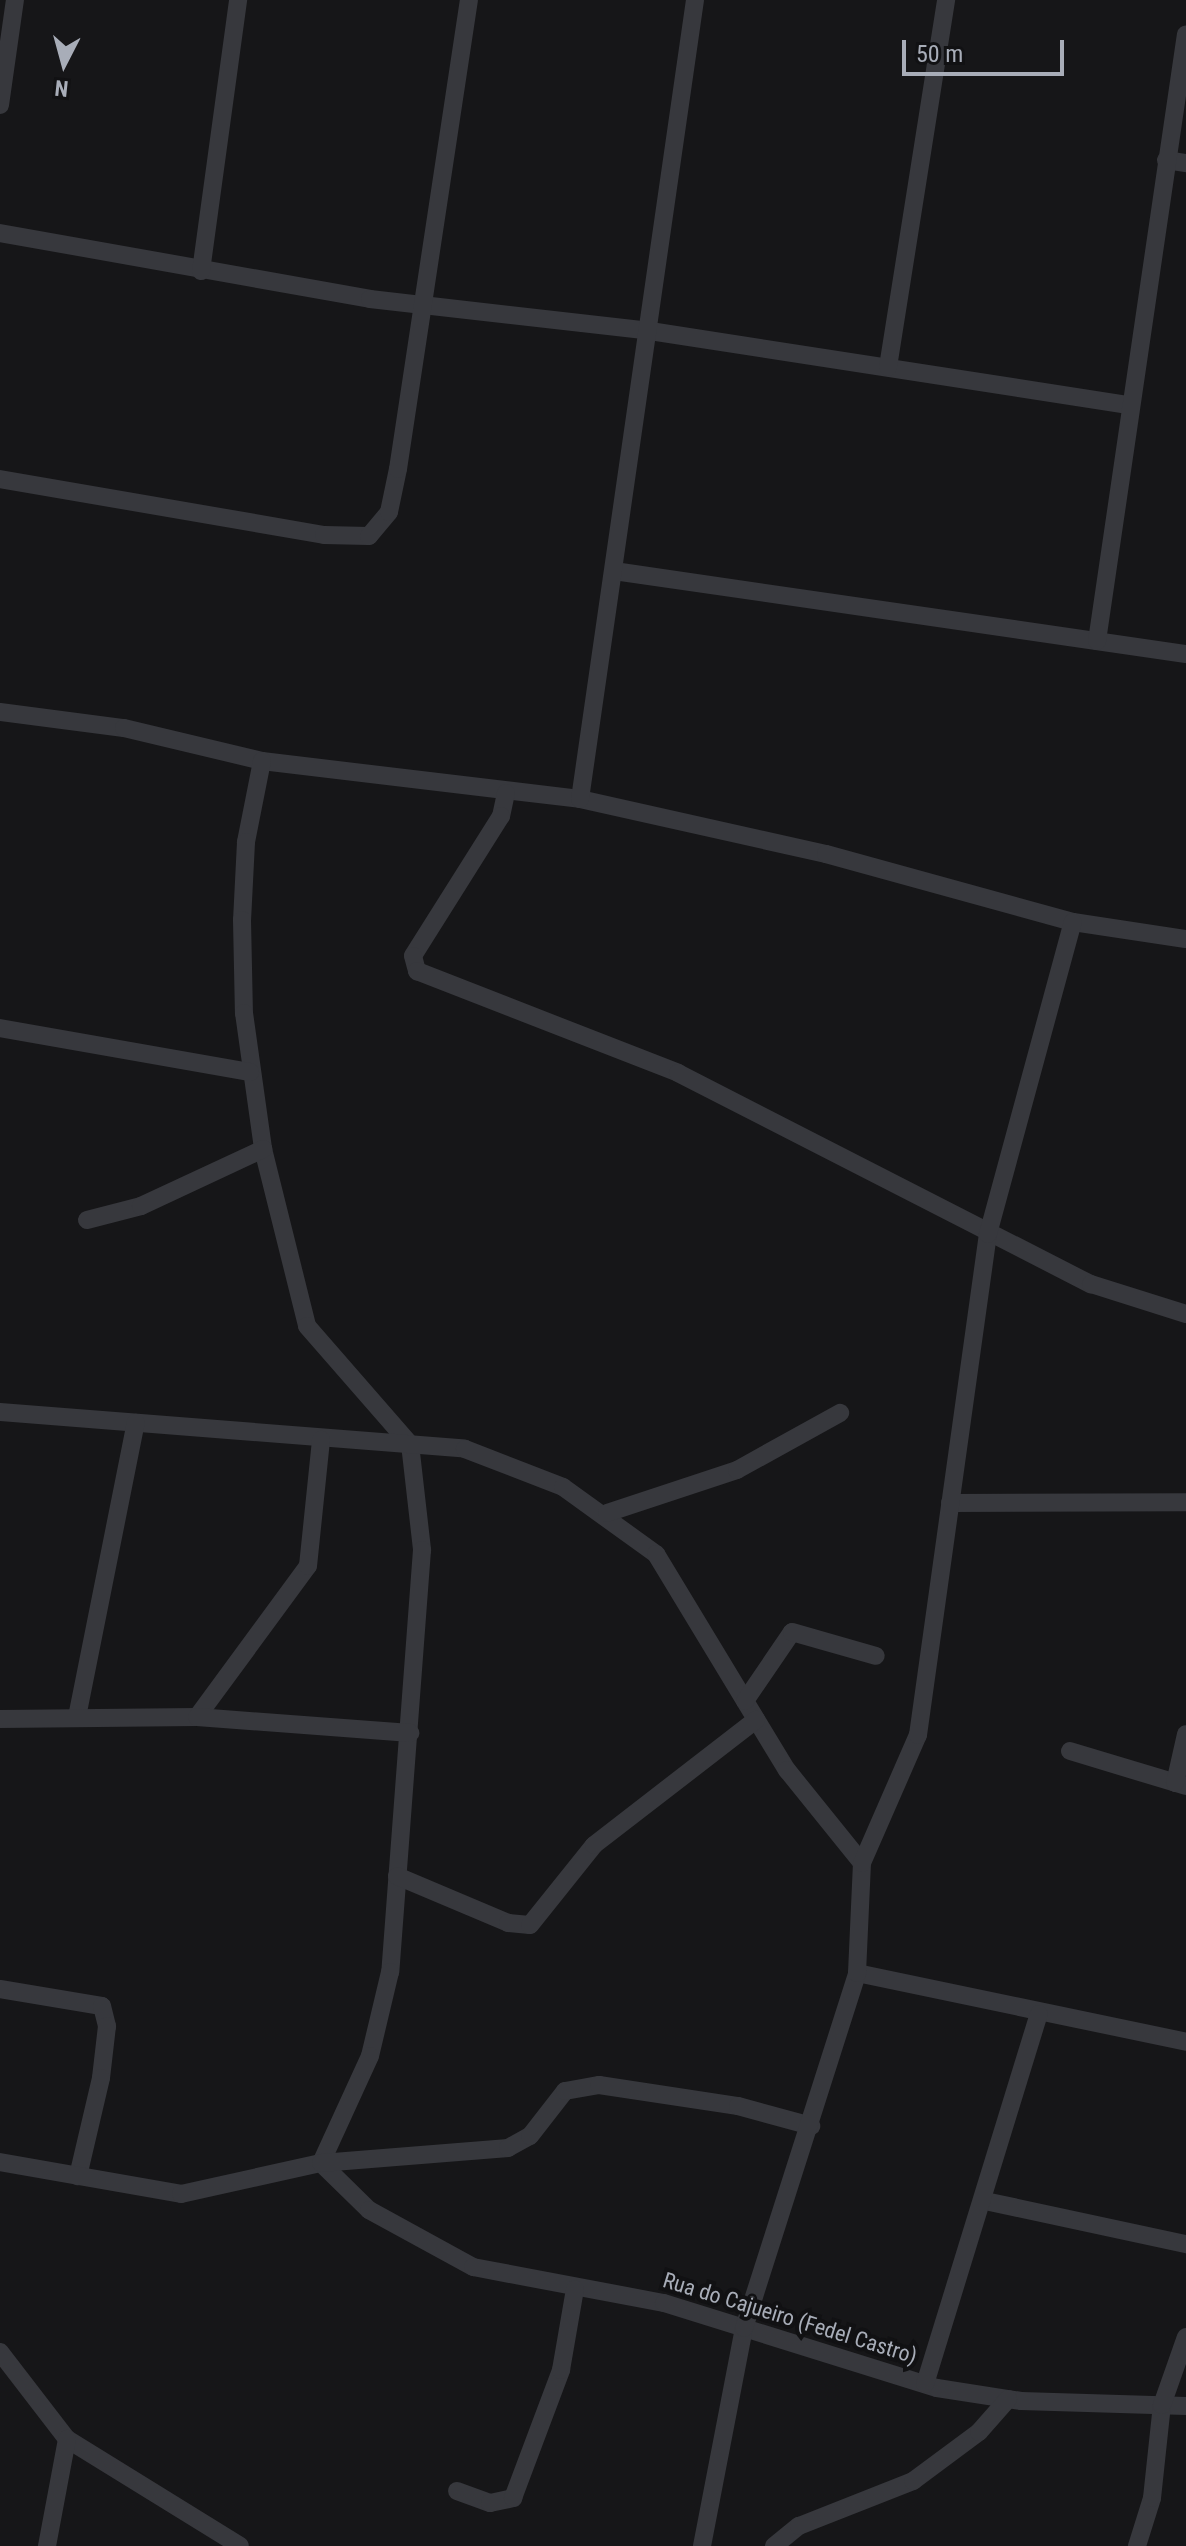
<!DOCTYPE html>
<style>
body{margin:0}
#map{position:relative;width:1186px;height:2546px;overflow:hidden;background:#161618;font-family:"Roboto Condensed",sans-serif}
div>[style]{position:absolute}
.street>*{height:18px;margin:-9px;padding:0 9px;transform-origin:9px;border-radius:9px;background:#37383d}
span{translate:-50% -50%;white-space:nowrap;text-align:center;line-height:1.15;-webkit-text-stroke:8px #111113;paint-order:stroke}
.street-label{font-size:22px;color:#a8adb8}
.north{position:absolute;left:24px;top:24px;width:80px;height:80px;-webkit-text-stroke:6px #111113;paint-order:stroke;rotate:186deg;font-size:22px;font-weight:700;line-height:32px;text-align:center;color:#a8adb8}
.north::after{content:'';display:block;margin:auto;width:28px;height:36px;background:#a8adb8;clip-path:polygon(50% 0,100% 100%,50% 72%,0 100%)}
.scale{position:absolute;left:902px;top:40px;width:162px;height:36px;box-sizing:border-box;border:4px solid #a8adb8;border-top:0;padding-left:10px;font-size:24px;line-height:28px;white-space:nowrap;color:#a8adb8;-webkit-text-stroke:6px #111113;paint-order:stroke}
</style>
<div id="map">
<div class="street">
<div style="left:0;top:105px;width:106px;rotate:-81.9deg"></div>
<div style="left:1166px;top:160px;width:20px;rotate:9deg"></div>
<div style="left:0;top:233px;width:376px;rotate:10.1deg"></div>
<div style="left:370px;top:299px;width:282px;rotate:6.5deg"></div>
<div style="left:650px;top:331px;width:486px;rotate:8.8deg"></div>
<div style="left:201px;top:271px;width:274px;rotate:-82.2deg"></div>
<div style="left:888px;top:367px;width:372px;rotate:-81deg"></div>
<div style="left:0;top:479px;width:329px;rotate:9.8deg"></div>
<div style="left:324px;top:535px;width:45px;rotate:1.3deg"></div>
<div style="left:369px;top:536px;width:31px;rotate:-50deg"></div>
<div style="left:389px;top:512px;width:44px;rotate:-78.2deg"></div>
<div style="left:398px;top:469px;width:474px;rotate:-81.4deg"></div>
<div style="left:614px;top:571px;width:578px;rotate:8.26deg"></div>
<div style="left:1097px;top:641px;width:613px;rotate:-81.66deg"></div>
<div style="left:0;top:712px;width:125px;rotate:7.4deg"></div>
<div style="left:124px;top:728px;width:142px;rotate:13.4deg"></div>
<div style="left:262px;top:761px;width:320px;rotate:6.8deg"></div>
<div style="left:580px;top:799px;width:252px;rotate:12.6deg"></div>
<div style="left:826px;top:854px;width:256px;rotate:15.4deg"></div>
<div style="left:1073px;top:922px;width:114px;rotate:8.6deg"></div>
<div style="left:262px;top:761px;width:83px;rotate:101.2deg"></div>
<div style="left:246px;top:842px;width:78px;rotate:92.9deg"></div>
<div style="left:242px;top:920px;width:93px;rotate:88.8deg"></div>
<div style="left:244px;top:1013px;width:137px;rotate:82deg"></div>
<div style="left:263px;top:1149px;width:182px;rotate:76deg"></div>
<div style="left:307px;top:1326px;width:157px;rotate:48.9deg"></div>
<div style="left:410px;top:1444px;width:107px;rotate:83.5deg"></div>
<div style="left:422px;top:1550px;width:423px;rotate:94.3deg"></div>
<div style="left:390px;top:1972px;width:86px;rotate:103.4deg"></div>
<div style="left:370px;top:2056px;width:118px;rotate:114.6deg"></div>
<div style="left:321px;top:2163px;width:67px;rotate:44.4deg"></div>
<div style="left:369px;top:2210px;width:119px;rotate:28.7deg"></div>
<div style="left:473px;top:2267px;width:194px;rotate:10.7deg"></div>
<div style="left:664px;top:2303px;width:286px;rotate:17.3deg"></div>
<div style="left:937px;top:2388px;width:85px;rotate:8.8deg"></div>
<div style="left:1021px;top:2401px;width:165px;rotate:1.7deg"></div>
<div style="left:506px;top:793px;width:24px;rotate:102deg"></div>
<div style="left:501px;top:816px;width:165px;rotate:122.2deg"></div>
<div style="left:413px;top:956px;width:16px;rotate:75deg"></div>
<div style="left:417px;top:971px;width:280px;rotate:21.3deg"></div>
<div style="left:678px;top:1073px;width:464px;rotate:27.1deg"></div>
<div style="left:1091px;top:1284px;width:100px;rotate:17.5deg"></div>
<div style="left:580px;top:799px;width:807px;rotate:-81.81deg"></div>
<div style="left:0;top:1028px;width:254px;rotate:10deg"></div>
<div style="left:87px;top:1220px;width:56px;rotate:-14.5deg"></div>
<div style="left:141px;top:1206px;width:135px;rotate:-25deg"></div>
<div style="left:0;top:1412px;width:466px;rotate:4.5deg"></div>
<div style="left:465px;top:1449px;width:105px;rotate:21.2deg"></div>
<div style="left:563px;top:1487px;width:115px;rotate:35.8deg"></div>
<div style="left:656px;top:1554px;width:253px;rotate:58.8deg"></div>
<div style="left:787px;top:1770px;width:119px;rotate:51.1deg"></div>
<div style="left:950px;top:1503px;width:236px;rotate:-0.2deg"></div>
<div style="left:607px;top:1513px;width:137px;rotate:-18.3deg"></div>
<div style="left:737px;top:1470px;width:118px;rotate:-29deg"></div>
<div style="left:745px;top:1701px;width:83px;rotate:-55.7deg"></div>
<div style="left:792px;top:1632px;width:87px;rotate:15.9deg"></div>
<div style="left:77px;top:1717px;width:300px;rotate:-78.7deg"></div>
<div style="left:197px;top:1717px;width:187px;rotate:-53.7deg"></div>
<div style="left:308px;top:1566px;width:127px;rotate:-84.1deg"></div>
<div style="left:0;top:1719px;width:197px;rotate:-0.6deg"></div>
<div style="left:197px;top:1717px;width:214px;rotate:4.3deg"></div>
<div style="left:1070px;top:1751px;width:121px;rotate:16.8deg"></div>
<div style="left:1175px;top:1783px;width:50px;rotate:-77.3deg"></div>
<div style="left:397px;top:1876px;width:121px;rotate:22.9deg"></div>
<div style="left:508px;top:1923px;width:22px;rotate:5deg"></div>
<div style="left:530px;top:1925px;width:102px;rotate:-51.3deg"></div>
<div style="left:594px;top:1845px;width:205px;rotate:-37.7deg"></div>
<div style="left:857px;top:1973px;width:336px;rotate:11.8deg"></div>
<div style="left:0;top:1989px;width:103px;rotate:9.5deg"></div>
<div style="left:102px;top:2006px;width:21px;rotate:76deg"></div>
<div style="left:107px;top:2026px;width:52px;rotate:96.6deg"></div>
<div style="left:101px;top:2078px;width:101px;rotate:103.2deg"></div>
<div style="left:0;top:2162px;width:184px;rotate:10deg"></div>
<div style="left:181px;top:2194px;width:143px;rotate:-12.5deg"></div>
<div style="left:321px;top:2163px;width:188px;rotate:-4.6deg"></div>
<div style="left:508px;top:2148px;width:25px;rotate:-29deg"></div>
<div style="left:530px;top:2136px;width:57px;rotate:-52.1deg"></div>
<div style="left:565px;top:2091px;width:35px;rotate:-10deg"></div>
<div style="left:599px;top:2085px;width:141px;rotate:8.6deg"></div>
<div style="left:738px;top:2106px;width:76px;rotate:15.3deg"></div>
<div style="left:985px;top:2201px;width:206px;rotate:12.1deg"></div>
<div style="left:0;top:2352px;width:110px;rotate:52.4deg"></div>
<div style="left:67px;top:2439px;width:203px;rotate:31.7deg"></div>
<div style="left:925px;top:2384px;width:387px;rotate:-72.9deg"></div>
<div style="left:457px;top:2491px;width:35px;rotate:20deg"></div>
<div style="left:490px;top:2503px;width:24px;rotate:-12deg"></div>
<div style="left:513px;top:2498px;width:137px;rotate:-69.4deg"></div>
<div style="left:561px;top:2370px;width:82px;rotate:-80.2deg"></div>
<div style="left:47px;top:2546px;width:109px;rotate:-79.4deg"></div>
<div style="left:702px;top:2546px;width:222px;rotate:-79.1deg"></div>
<div style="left:744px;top:2328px;width:373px;rotate:-72.3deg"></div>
<div style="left:857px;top:1973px;width:110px;rotate:-87.4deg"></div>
<div style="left:862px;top:1863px;width:140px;rotate:-66.4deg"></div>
<div style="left:918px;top:1735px;width:506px;rotate:-82.05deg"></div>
<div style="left:988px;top:1234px;width:323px;rotate:-74.8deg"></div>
<div style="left:774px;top:2546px;width:32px;rotate:-39deg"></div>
<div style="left:799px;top:2526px;width:123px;rotate:-21.5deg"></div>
<div style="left:913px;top:2481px;width:82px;rotate:-36.6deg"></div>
<div style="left:979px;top:2432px;width:44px;rotate:-48.7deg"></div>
<div style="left:1137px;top:2546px;width:50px;rotate:-72.6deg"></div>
<div style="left:1152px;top:2498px;width:94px;rotate:-83.9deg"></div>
<div style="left:1162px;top:2405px;width:72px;rotate:-70.6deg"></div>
</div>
<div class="street-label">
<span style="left:790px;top:2318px;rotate:17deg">Rua do Cajueiro (Fedel Castro)</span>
</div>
<div class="north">N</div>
<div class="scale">50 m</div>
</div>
